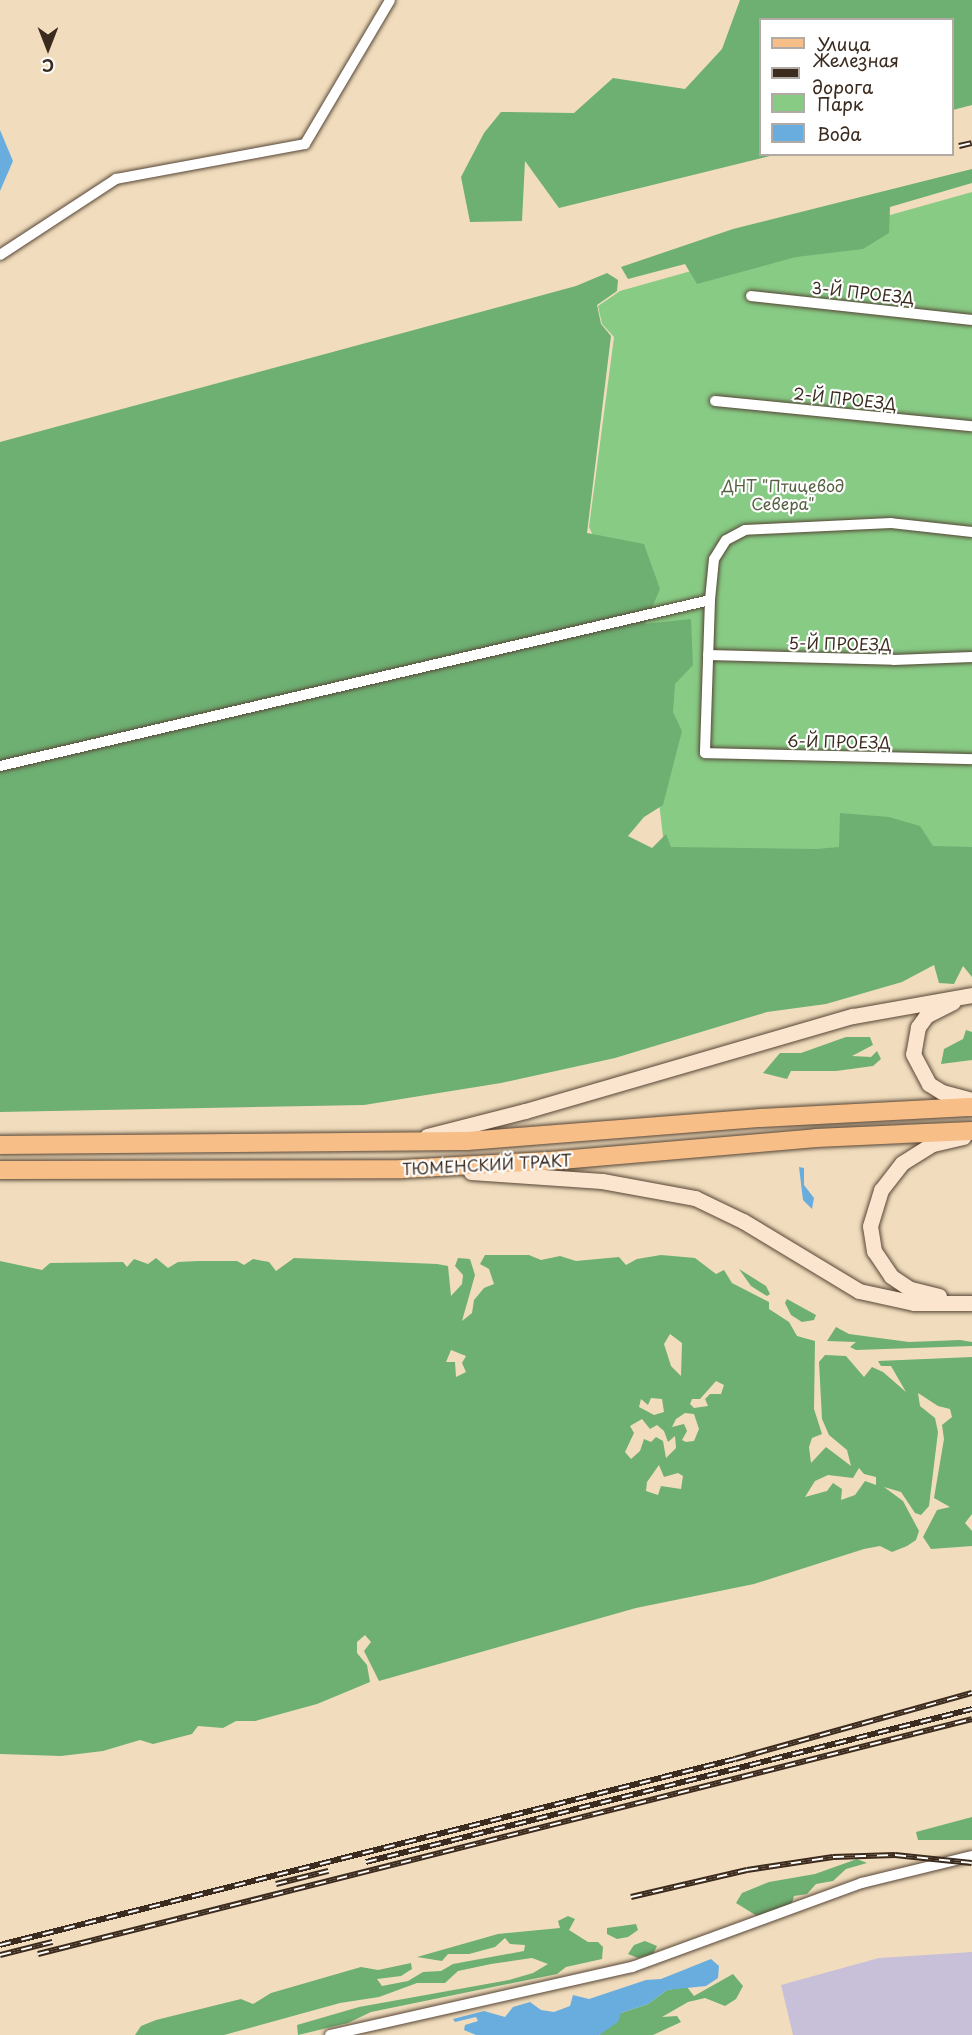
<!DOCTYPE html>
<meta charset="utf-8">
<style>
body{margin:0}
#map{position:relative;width:972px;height:2035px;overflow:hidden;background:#f1ddbd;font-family:"Playpen Sans",sans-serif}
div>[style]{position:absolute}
.industrial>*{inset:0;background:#c8bfd8}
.green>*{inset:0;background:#88cb85}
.forest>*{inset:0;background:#6eaf72}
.water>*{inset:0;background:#68adde}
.roads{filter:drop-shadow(0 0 2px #564536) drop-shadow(0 0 2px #564536)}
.street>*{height:10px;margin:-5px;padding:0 5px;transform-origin:5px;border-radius:5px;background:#fff}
.secondary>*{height:15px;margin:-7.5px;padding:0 7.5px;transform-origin:7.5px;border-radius:7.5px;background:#fce5cf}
.primary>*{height:18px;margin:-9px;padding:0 9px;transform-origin:9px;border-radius:9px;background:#f7be87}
.rail>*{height:6px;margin-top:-3px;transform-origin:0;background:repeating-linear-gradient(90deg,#fff 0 11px,#3b2a1e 0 22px);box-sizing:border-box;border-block:2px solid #3b2a1e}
span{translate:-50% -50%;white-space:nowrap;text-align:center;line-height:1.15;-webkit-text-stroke:4.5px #fff;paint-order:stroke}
.street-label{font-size:16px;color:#3b2a1e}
.park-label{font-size:16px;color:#566242}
.legend{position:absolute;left:759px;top:18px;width:195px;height:138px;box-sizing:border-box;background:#fff;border:2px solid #b1aaa5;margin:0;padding:8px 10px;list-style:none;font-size:18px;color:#3b2a1e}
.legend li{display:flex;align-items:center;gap:12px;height:30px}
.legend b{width:30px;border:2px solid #b1aaa5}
.north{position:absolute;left:18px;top:18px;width:60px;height:60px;-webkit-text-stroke:4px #fff;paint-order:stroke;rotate:180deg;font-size:16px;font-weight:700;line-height:24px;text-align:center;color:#3b2a1e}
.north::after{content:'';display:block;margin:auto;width:21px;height:27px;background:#3b2a1e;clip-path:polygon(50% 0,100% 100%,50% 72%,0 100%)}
</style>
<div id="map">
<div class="industrial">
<div style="clip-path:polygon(972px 1952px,972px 2035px,793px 2035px,781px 1985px,879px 1958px)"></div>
</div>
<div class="green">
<div style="clip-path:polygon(972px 192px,972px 851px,665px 853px,639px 634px,589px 527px,614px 337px,602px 324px,598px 306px,620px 291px)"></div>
</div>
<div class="forest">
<div style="clip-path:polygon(740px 0,972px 0,972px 105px,953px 110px,952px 20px,760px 20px,760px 154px,774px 155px,559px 208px,525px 161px,522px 221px,470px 222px,461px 177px,484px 133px,501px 112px,574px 113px,613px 78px,685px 89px,722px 49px)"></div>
<div style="clip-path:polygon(972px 169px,972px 183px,890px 207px,889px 233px,863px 249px,796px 257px,697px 284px,685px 264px,628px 279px,621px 267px,733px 229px)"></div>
<div style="clip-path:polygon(607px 273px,618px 280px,617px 291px,597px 305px,601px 324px,611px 336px,587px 533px,644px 544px,660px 589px,645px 624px,691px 619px,693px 665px,675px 684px,673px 712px,682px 731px,663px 805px,644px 817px,628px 836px,652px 848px,666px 834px,671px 847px,817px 849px,839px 847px,840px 813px,889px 817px,920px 826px,933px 846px,972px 847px,972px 977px,963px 966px,954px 984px,939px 983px,934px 965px,902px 982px,826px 1004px,767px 1012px,615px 1058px,501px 1083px,364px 1105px,0 1112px,0 442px,576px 286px)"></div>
<div style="clip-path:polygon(966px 1030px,972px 1032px,972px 1060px,941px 1064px,944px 1049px,963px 1039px)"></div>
<div style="clip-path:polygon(846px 1037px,870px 1037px,873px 1045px,852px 1056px,871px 1057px,877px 1051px,881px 1059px,873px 1066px,836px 1071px,791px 1071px,787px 1079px,763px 1073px,780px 1053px,801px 1053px)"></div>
<div style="clip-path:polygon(evenodd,485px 1255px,529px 1255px,541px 1260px,560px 1256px,576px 1261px,619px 1257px,626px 1265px,637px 1259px,661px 1255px,695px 1258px,716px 1274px,724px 1270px,732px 1283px,769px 1302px,769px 1309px,789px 1322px,797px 1336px,815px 1341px,814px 1409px,822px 1434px,812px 1438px,809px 1447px,811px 1463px,826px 1447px,851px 1466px,847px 1450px,829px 1435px,822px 1419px,819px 1362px,825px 1355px,846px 1356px,864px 1377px,872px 1367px,883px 1372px,906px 1392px,891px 1366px,881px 1366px,878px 1361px,972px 1357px,972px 1514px,965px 1523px,972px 1531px,972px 1546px,931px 1549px,923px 1537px,937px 1510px,950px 1507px,934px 1498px,944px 1439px,942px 1425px,952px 1417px,950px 1409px,938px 1406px,918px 1393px,920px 1406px,935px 1418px,938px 1432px,929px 1506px,921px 1515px,915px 1513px,901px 1492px,884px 1487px,903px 1501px,919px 1531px,916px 1540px,907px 1546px,892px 1552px,880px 1546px,864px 1549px,754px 1584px,636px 1608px,379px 1681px,364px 1651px,371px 1642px,365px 1635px,357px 1642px,357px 1653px,367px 1665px,370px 1682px,317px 1704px,255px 1721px,236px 1721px,223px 1728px,198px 1726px,192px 1734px,153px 1744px,140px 1740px,103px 1751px,61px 1756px,0 1754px,0 1261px,42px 1270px,50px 1263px,123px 1262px,127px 1267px,134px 1259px,148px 1264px,156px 1258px,168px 1268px,178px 1262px,198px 1261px,237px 1261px,244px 1265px,253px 1259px,269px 1262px,276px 1271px,294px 1258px,437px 1264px,448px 1266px,451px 1296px,462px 1284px,463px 1275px,455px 1266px,458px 1258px,470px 1259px,475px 1275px,462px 1321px,472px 1313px,474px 1300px,484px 1288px,494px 1284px,489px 1269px,480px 1264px,485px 1255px,670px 1334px,682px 1343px,681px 1376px,671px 1366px,664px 1344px,670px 1334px,485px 1255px,451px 1350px,466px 1356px,462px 1363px,466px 1372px,456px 1377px,455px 1362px,446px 1362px,451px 1350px,485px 1255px,716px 1381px,724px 1385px,721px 1394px,710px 1394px,705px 1399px,708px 1406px,694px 1408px,690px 1404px,692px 1399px,700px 1399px,716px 1381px,485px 1255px,651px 1398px,662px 1399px,664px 1412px,654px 1415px,639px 1407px,641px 1399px,648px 1405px,651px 1398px,485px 1255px,685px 1413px,694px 1414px,699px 1429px,694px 1441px,686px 1442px,682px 1440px,687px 1431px,684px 1424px,672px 1427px,676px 1419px,685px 1413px,485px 1255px,642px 1419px,650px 1429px,657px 1425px,664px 1431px,668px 1442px,675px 1436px,676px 1448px,666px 1458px,663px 1441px,656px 1437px,651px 1442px,644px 1439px,640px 1451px,631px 1459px,625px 1452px,634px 1433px,630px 1426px,642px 1419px,485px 1255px,659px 1465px,664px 1477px,678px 1473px,683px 1476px,681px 1489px,661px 1486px,658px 1495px,646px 1491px,647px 1482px,659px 1465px,485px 1255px,859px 1468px,864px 1474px,876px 1477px,876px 1485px,865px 1481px,855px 1495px,841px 1500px,842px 1489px,833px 1483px,827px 1491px,805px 1497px,815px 1481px,828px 1475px,853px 1478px,859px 1468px)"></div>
<div style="clip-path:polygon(739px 1269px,766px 1286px,770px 1294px,767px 1296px,751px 1286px)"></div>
<div style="clip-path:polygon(787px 1299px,816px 1315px,814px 1320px,802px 1322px,791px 1315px,785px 1303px)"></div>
<div style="clip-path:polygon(836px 1327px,849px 1334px,909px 1342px,960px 1340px,972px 1342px,972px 1346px,856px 1350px,850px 1347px,856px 1342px,827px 1341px)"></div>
<div style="clip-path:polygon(972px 1817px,972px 1840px,918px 1840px,916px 1832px)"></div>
<div style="clip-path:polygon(857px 1859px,867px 1863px,846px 1869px,833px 1881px,816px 1884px,807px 1894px,794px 1896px,791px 1906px,757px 1916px,736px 1903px,742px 1893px,769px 1882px,815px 1874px)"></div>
<div style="clip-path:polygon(568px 1916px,575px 1919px,569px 1930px,588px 1942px,598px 1942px,603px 1947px,602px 1959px,566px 1967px,557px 1974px,371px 2012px,348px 2023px,298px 2035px,297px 2025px,359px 2007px,509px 1980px,533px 1973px,548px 1964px,532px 1958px,491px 1964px,458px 1971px,445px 1983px,417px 1983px,379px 1997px,340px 2003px,224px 2035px,135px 2035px,141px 2026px,156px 2020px,241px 1999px,253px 2004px,271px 1993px,361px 1967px,378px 1970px,411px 1963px,412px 1969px,401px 1976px,377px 1979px,382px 1986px,408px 1981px,423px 1972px,441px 1971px,453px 1964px,524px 1951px,525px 1945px,510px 1944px,505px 1938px,495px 1947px,469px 1954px,448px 1954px,442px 1961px,417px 1957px,498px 1934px,560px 1928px,558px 1921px)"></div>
<div style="clip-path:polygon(636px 1924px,638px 1930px,628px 1937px,617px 1939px,607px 1934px,607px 1928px)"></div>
<div style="clip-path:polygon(645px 1941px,657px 1946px,653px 1954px,638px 1958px,628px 1954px,634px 1945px)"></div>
<div style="clip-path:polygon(733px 1974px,743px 1986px,736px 1999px,725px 2006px,705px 1998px,688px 2002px,662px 2017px,677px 2016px,681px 2022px,653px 2035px,599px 2035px,621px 2013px,648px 2004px,667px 1990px,687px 1987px,694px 1996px)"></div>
</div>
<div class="water">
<div style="clip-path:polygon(0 130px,13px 161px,0 191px)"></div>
<div style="clip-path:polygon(799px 1167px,804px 1168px,804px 1185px,814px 1198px,812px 1209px,803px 1200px)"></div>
<div style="clip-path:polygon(711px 1959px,719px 1966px,718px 1978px,706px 1986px,667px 1990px,648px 2004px,621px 2013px,618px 2022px,599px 2035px,476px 2035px,464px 2030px,465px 2025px,478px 2021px,476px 2017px,455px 2022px,453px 2019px,484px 2011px,505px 2017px,513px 2007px,530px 2002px,541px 2010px,554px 2012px,570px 2006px,573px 1995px,589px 1999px,646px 1980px,661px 1979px)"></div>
</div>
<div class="roads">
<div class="street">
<div style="left:0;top:255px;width:139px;rotate:-33.2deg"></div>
<div style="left:116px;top:179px;width:192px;rotate:-10.5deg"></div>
<div style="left:305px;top:144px;width:167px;rotate:-59.4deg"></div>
<div style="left:751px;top:296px;width:222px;rotate:6.2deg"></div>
<div style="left:715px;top:401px;width:258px;rotate:5.6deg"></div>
<div style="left:972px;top:532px;width:81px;rotate:-173.7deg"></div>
<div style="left:891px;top:523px;width:146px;rotate:177.3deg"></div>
<div style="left:745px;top:530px;width:21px;rotate:152deg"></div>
<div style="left:726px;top:540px;width:22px;rotate:122deg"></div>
<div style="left:714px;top:559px;width:41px;rotate:95.6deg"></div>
<div style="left:710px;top:600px;width:153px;rotate:91.9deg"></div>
<div style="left:705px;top:753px;width:267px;rotate:1.3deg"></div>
<div style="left:708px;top:655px;width:186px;rotate:1.5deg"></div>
<div style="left:894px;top:660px;width:78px;rotate:-2.2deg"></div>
<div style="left:0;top:766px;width:729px;rotate:-13.16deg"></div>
<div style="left:330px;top:2035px;width:310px;rotate:-12.7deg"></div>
<div style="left:632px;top:1967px;width:245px;rotate:-20.1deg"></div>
<div style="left:862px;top:1883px;width:113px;rotate:-13.8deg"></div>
</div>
<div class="secondary">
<div style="left:953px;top:1002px;width:30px;rotate:153deg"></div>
<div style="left:926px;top:1016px;width:14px;rotate:126deg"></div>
<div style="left:918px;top:1027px;width:27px;rotate:100deg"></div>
<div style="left:913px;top:1054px;width:34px;rotate:62deg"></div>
<div style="left:929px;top:1084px;width:15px;rotate:32deg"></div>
<div style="left:942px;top:1092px;width:31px;rotate:15deg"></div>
<div style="left:427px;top:1136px;width:101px;rotate:-14.3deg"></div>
<div style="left:525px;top:1111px;width:341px;rotate:-16.2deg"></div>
<div style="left:853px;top:1016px;width:121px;rotate:-10deg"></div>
<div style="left:471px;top:1172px;width:131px;rotate:3.9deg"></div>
<div style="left:602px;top:1181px;width:95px;rotate:10.4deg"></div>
<div style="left:695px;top:1198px;width:53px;rotate:25.6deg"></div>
<div style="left:743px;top:1221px;width:135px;rotate:31.1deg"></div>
<div style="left:859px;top:1291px;width:56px;rotate:12.3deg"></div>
<div style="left:914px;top:1303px;width:58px"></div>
<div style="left:939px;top:1296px;width:30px;rotate:-166deg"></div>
<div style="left:910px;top:1289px;width:23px;rotate:-146deg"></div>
<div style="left:891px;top:1276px;width:30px;rotate:-124deg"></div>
<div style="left:874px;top:1251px;width:25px;rotate:-99deg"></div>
<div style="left:870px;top:1226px;width:38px;rotate:-73deg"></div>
<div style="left:881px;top:1190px;width:34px;rotate:-52deg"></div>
<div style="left:902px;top:1163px;width:36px;rotate:-32deg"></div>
<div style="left:933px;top:1144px;width:31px;rotate:-13deg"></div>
</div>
<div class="primary">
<div style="left:0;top:1145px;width:467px;rotate:-0.5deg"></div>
<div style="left:467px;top:1141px;width:295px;rotate:-4.5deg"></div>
<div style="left:761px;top:1118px;width:211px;rotate:-3deg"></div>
<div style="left:0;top:1170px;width:402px;rotate:-0.1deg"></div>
<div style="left:402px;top:1169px;width:159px;rotate:-3.2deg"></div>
<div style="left:561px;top:1160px;width:256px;rotate:-4.9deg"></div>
<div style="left:816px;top:1138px;width:156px;rotate:-2.6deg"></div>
</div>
</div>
<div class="rail">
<div style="left:959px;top:146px;width:13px;rotate:-13deg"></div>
<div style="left:366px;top:1862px;width:625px;rotate:-14.17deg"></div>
<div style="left:276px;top:1884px;width:54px;rotate:-14deg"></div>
<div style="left:631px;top:1897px;width:119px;rotate:-13.1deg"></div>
<div style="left:747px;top:1870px;width:87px;rotate:-8.6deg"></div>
<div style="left:833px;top:1857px;width:62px;rotate:-1.8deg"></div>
<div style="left:895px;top:1855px;width:77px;rotate:5.9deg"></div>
<div style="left:0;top:1945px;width:758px;rotate:-14.2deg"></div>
<div style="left:735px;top:1759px;width:246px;rotate:-15.6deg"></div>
<div style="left:38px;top:1954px;width:963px;rotate:-14.12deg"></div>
<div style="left:0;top:1955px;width:54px;rotate:-14deg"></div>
</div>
<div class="street-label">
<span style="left:863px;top:292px;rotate:6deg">3-Й ПРОЕЗД</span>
<span style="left:845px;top:398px;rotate:6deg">2-Й ПРОЕЗД</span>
<span style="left:840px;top:643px;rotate:1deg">5-Й ПРОЕЗД</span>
<span style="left:839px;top:741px;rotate:1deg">6-Й ПРОЕЗД</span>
<span style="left:487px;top:1164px;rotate:-3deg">ТЮМЕНСКИЙ ТРАКТ</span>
</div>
<div class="park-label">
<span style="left:783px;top:494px">ДНТ "Птицевод<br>Севера"</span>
</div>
<ul class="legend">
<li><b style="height:8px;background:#f7be87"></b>Улица</li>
<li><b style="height:8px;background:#3b2a1e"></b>Железная дорога</li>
<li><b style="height:16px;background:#88cb85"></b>Парк</li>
<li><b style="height:16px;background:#68adde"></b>Вода</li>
</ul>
<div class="north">С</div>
</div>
